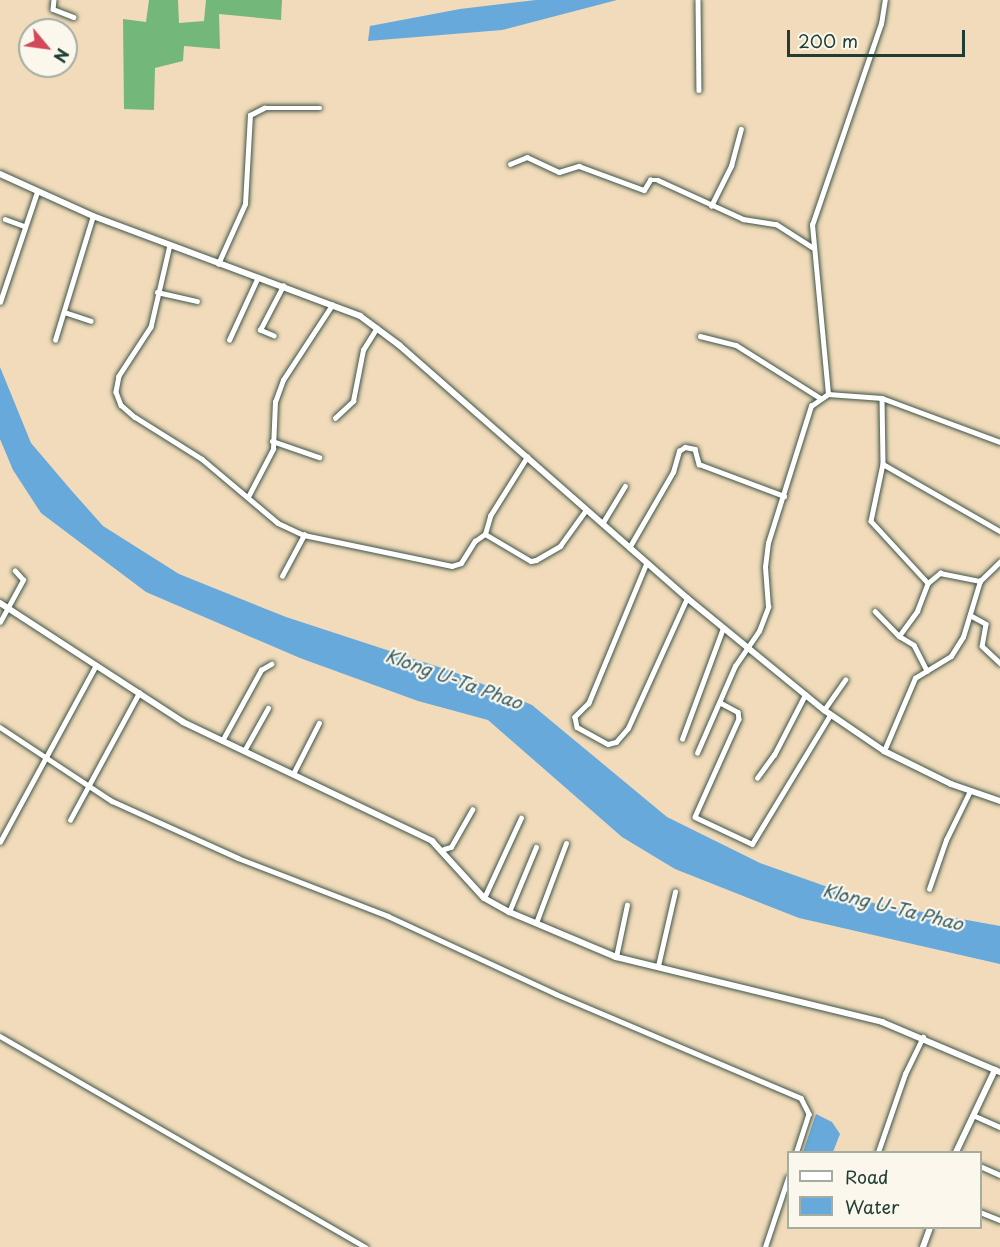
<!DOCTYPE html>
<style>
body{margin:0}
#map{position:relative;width:1000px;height:1247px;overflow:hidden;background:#f1dbba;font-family:"Playpen Sans",sans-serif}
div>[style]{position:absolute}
.forest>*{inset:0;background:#74b77a}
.water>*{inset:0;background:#67a9db}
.roads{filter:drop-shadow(0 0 2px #3e5548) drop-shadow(0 0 2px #3e5548)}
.minor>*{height:4.5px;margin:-2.25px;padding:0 2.25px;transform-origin:2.25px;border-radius:2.25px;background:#fff}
.tertiary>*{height:6px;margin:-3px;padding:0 3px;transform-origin:3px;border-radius:3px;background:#fff}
span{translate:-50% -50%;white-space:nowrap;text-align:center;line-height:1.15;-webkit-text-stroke:4.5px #fbf7ec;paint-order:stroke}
.water-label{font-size:18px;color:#355d66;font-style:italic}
.legend{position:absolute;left:787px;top:1151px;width:195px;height:78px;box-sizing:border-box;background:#fbf7ec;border:2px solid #a3ada2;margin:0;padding:8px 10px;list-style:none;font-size:18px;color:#1f3d34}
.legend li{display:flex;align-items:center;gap:12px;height:30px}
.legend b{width:30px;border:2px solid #a3ada2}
.north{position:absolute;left:18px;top:18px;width:60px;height:60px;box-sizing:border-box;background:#fbf7ec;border:2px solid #a3ada2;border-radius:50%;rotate:119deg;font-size:16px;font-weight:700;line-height:24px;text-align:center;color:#1f3d34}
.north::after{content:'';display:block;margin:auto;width:21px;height:27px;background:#d1495b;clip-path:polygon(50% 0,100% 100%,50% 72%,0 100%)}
.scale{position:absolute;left:787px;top:30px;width:178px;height:27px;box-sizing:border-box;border:3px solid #1f3d34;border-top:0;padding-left:8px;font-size:18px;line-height:21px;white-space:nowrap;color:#1f3d34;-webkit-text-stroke:4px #fbf7ec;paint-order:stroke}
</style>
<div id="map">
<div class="forest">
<div style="clip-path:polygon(149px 0,178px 0,179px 23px,204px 21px,206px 0,282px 0,281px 20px,219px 14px,220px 49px,184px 46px,183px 61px,155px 68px,154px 110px,124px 109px,123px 19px,146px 22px)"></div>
</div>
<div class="water">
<div style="clip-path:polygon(536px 0,617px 0,502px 30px,368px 41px,370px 26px,460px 9px)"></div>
<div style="clip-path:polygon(0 367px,31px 443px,71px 490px,103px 526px,179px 574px,286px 617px,454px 672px,532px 705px,667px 817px,760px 863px,873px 903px,1000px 926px,1000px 964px,799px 918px,675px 869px,622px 837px,488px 720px,418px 701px,300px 658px,146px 592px,41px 513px,13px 470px,0 439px)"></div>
<div style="clip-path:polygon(816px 1114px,832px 1122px,840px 1134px,833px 1152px,803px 1152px)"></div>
</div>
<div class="roads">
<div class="minor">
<div style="left:54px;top:0;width:9px;rotate:96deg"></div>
<div style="left:53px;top:9px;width:22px;rotate:21deg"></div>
<div style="left:698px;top:0;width:90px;rotate:89.4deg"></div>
<div style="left:510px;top:164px;width:18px;rotate:-22deg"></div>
<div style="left:527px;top:157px;width:35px;rotate:25deg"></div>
<div style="left:559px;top:172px;width:21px;rotate:-17deg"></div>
<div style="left:579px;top:166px;width:69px;rotate:20.3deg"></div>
<div style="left:644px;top:190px;width:12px;rotate:-59deg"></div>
<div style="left:650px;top:180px;width:8px"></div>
<div style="left:658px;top:180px;width:94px;rotate:24.6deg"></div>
<div style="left:743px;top:219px;width:33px;rotate:9deg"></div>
<div style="left:776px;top:224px;width:43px;rotate:32.6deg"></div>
<div style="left:711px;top:206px;width:45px;rotate:-63.4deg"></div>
<div style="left:731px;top:166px;width:38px;rotate:-75deg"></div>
<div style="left:5px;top:219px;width:20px;rotate:20deg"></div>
<div style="left:170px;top:245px;width:84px;rotate:103deg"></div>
<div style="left:151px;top:327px;width:59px;rotate:123.1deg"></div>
<div style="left:119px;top:376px;width:16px;rotate:101deg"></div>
<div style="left:116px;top:392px;width:14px;rotate:69deg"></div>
<div style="left:121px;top:405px;width:18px;rotate:41deg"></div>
<div style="left:135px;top:417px;width:79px;rotate:32.1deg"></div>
<div style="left:202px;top:459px;width:99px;rotate:40.1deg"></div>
<div style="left:278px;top:523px;width:29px;rotate:25deg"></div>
<div style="left:304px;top:535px;width:151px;rotate:11.8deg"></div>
<div style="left:452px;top:566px;width:9px;rotate:-18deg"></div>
<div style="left:461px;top:563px;width:26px;rotate:-58deg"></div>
<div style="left:475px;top:541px;width:12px;rotate:-35deg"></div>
<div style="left:485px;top:534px;width:53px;rotate:30.4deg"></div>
<div style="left:531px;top:561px;width:5px;rotate:-11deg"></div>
<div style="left:536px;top:560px;width:28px;rotate:-30deg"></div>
<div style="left:560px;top:546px;width:44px;rotate:-54.2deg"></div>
<div style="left:218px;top:264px;width:66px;rotate:-65.8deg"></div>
<div style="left:245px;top:204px;width:89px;rotate:-86.8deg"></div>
<div style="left:250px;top:115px;width:16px;rotate:-27deg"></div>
<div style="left:264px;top:108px;width:56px"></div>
<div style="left:157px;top:292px;width:41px;rotate:12.7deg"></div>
<div style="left:0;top:302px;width:116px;rotate:-71.4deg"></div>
<div style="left:64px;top:312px;width:28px;rotate:18deg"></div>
<div style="left:274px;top:336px;width:15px;rotate:-157deg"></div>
<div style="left:260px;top:330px;width:50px;rotate:-62.4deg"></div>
<div style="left:700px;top:336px;width:37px;rotate:14deg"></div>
<div style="left:736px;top:345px;width:99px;rotate:32.2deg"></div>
<div style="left:55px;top:340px;width:130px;rotate:-73deg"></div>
<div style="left:229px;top:340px;width:69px;rotate:-65.3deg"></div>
<div style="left:828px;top:394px;width:170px;rotate:-95.4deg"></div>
<div style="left:812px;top:225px;width:213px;rotate:-71.1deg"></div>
<div style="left:881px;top:24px;width:24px;rotate:-81deg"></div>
<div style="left:882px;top:398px;width:66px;rotate:89.1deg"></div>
<div style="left:883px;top:464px;width:135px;rotate:29.8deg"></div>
<div style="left:335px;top:418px;width:25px;rotate:-43deg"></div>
<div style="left:353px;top:401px;width:52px;rotate:-78.9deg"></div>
<div style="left:363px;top:350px;width:26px;rotate:-58deg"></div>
<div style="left:272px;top:441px;width:50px;rotate:18.8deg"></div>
<div style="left:883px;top:464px;width:58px;rotate:101.9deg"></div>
<div style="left:871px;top:521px;width:84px;rotate:47.4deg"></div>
<div style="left:249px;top:495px;width:52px;rotate:-62.4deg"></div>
<div style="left:273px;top:449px;width:47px;rotate:-87.6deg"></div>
<div style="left:275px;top:402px;width:23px;rotate:-70deg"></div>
<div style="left:283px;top:380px;width:90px;rotate:-56.8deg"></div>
<div style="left:602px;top:524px;width:44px;rotate:-58.8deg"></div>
<div style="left:485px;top:534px;width:19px;rotate:-74deg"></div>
<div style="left:490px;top:516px;width:70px;rotate:-57.9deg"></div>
<div style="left:629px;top:548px;width:88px;rotate:-59.9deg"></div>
<div style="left:673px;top:472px;width:22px;rotate:-74deg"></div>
<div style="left:679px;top:451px;width:7px;rotate:-34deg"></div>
<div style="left:685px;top:447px;width:10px;rotate:11deg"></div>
<div style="left:695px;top:449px;width:16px;rotate:75deg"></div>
<div style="left:699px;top:464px;width:91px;rotate:20.6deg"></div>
<div style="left:647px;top:563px;width:152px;rotate:112.5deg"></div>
<div style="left:589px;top:703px;width:20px;rotate:135deg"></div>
<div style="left:575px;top:717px;width:10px;rotate:79deg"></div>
<div style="left:577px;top:727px;width:35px;rotate:29deg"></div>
<div style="left:608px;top:744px;width:8px;rotate:-14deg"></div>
<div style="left:616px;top:742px;width:18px;rotate:-49deg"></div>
<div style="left:628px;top:728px;width:143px;rotate:-65.6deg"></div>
<div style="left:282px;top:576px;width:47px;rotate:-61.8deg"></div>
<div style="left:875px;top:611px;width:35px;rotate:46deg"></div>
<div style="left:899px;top:636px;width:17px;rotate:31deg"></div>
<div style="left:914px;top:645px;width:29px;rotate:63deg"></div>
<div style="left:970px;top:615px;width:18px;rotate:29deg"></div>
<div style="left:986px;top:624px;width:22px;rotate:100deg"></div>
<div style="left:982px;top:646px;width:25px;rotate:43deg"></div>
<div style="left:0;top:622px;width:48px;rotate:-61.3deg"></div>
<div style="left:23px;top:580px;width:12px;rotate:-132deg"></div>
<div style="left:899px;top:636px;width:31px;rotate:-54deg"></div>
<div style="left:917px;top:611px;width:30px;rotate:-69deg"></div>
<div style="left:928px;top:583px;width:16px;rotate:-40deg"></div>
<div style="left:940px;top:573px;width:41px;rotate:11.3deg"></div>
<div style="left:721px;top:703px;width:19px;rotate:28deg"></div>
<div style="left:738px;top:712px;width:7px;rotate:82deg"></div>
<div style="left:739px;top:719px;width:107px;rotate:114.2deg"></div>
<div style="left:695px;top:817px;width:63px;rotate:25.3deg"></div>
<div style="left:752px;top:844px;width:151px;rotate:-58.8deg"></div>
<div style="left:824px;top:710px;width:37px;rotate:-55deg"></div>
<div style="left:0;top:727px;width:134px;rotate:33.5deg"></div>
<div style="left:112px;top:801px;width:138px;rotate:24.3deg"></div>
<div style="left:238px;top:858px;width:161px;rotate:21.1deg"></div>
<div style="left:388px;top:916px;width:185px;rotate:24.9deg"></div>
<div style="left:556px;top:994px;width:266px;rotate:23deg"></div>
<div style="left:801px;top:1098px;width:18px;rotate:63deg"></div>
<div style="left:809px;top:1114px;width:40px;rotate:108deg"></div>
<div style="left:682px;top:739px;width:118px;rotate:-69.7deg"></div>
<div style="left:222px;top:741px;width:81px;rotate:-61.2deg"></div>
<div style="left:261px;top:670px;width:12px;rotate:-31deg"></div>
<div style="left:244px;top:751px;width:49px;rotate:-60.8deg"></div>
<div style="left:884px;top:751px;width:79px;rotate:-67deg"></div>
<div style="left:915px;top:678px;width:42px;rotate:-31.4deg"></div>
<div style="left:951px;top:656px;width:22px;rotate:-58deg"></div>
<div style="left:963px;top:637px;width:59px;rotate:-73.1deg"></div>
<div style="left:980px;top:581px;width:28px;rotate:-44deg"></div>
<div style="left:697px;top:753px;width:95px;rotate:-66.4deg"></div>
<div style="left:735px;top:666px;width:42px;rotate:-55.6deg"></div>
<div style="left:759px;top:631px;width:26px;rotate:-69deg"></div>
<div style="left:768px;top:607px;width:40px;rotate:-94.3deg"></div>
<div style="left:765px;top:567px;width:24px;rotate:-83deg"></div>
<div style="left:768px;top:543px;width:144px;rotate:-72.6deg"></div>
<div style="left:811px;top:406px;width:21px;rotate:-35deg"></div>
<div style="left:828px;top:394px;width:54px;rotate:4.2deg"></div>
<div style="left:882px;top:398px;width:126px;rotate:20.4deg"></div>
<div style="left:293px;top:774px;width:57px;rotate:-63deg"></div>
<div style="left:757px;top:778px;width:29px;rotate:-54deg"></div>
<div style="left:774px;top:755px;width:68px;rotate:-62.7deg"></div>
<div style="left:70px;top:820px;width:145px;rotate:-61.5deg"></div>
<div style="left:0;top:842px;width:201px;rotate:-61.5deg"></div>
<div style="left:444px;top:849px;width:7px;rotate:-16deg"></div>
<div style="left:451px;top:847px;width:43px;rotate:-60.4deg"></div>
<div style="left:929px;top:889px;width:52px;rotate:-70.9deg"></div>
<div style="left:946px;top:840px;width:55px;rotate:-63.9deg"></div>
<div style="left:484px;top:898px;width:88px;rotate:-65.2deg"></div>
<div style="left:509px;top:912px;width:70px;rotate:-67.4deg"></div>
<div style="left:536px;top:923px;width:85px;rotate:-69.4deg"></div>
<div style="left:616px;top:957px;width:53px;rotate:-78.1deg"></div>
<div style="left:658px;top:966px;width:76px;rotate:-77.1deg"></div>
<div style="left:0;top:1036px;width:422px;rotate:30deg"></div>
<div style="left:973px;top:1115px;width:30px;rotate:24deg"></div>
<div style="left:878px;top:1152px;width:83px;rotate:-70.9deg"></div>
<div style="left:905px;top:1074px;width:41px;rotate:-64.1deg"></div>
<div style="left:980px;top:1166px;width:22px;rotate:24deg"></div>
<div style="left:980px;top:1212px;width:22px;rotate:22deg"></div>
<div style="left:765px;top:1247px;width:73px;rotate:-71.6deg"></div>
</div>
<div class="tertiary">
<div style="left:0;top:174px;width:102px;rotate:24.3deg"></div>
<div style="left:93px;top:216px;width:285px;rotate:20.5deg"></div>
<div style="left:360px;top:316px;width:49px;rotate:36.6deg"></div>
<div style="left:399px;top:345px;width:383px;rotate:41.3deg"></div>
<div style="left:687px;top:598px;width:177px;rotate:39.3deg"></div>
<div style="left:824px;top:710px;width:73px;rotate:34.3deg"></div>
<div style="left:884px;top:751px;width:75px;rotate:26.2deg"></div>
<div style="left:951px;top:784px;width:52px;rotate:19.1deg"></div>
<div style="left:0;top:603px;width:218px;rotate:33deg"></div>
<div style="left:183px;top:722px;width:276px;rotate:25.5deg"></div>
<div style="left:432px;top:841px;width:77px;rotate:47.6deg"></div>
<div style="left:484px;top:898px;width:29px;rotate:29deg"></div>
<div style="left:509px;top:912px;width:116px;rotate:22.8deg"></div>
<div style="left:616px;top:957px;width:274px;rotate:13.7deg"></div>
<div style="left:882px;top:1022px;width:128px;rotate:23deg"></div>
<div style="left:956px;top:1152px;width:91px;rotate:-64.6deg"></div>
<div style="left:923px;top:1247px;width:20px;rotate:-70deg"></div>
</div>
</div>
<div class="water-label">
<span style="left:454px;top:679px;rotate:20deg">Klong U-Ta Phao</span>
<span style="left:893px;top:907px;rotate:14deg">Klong U-Ta Phao</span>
</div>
<ul class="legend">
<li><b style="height:8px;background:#fff"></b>Road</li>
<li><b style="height:16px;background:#67a9db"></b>Water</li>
</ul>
<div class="north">N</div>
<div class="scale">200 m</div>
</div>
